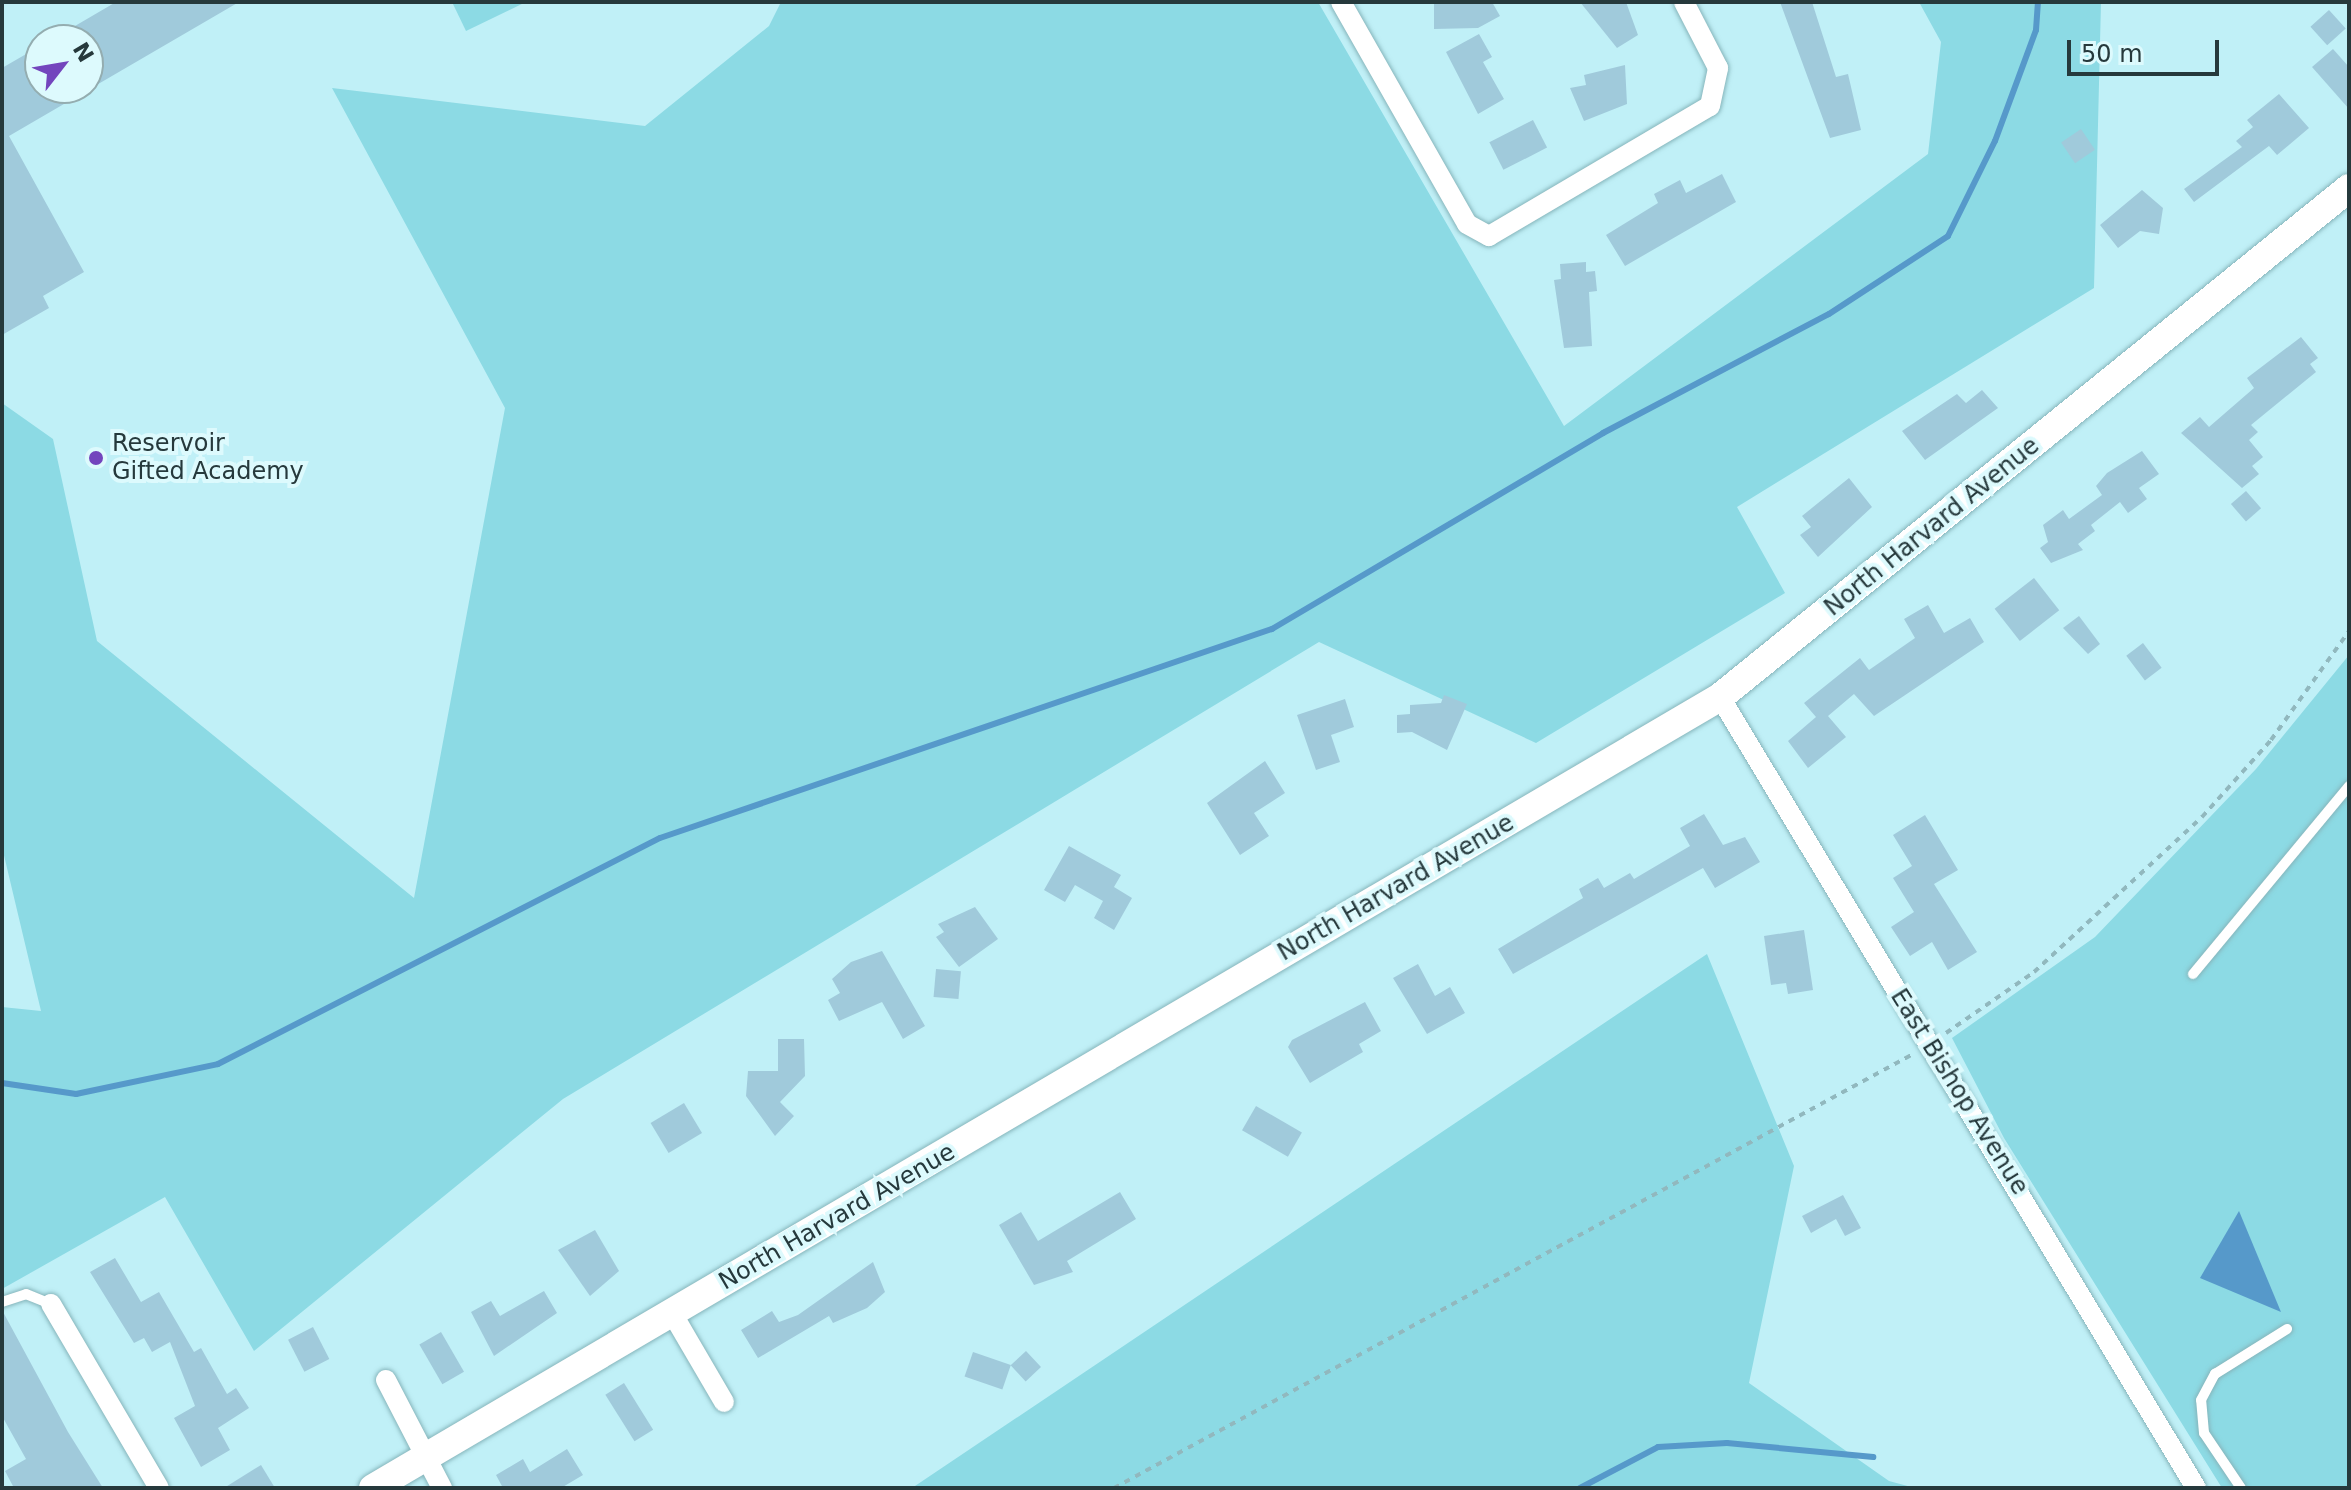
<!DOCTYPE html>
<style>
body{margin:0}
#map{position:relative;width:2351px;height:1490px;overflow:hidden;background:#c0f0f7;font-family:"DejaVu Sans",sans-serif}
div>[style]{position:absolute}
.green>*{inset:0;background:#8cdae4}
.water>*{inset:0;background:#5699ca}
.stream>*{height:6px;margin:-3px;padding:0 3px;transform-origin:3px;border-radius:3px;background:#5699ca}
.building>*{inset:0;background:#a0cadb;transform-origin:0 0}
.path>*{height:4px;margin-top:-2px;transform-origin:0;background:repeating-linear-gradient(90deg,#91b8be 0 6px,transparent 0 12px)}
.roads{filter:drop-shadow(0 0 2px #86b5bb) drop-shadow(0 0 2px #86b5bb)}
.lane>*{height:10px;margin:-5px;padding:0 5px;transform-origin:5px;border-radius:5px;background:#fff}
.street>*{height:20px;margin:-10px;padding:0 10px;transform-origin:10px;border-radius:10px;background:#fff}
.secondary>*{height:28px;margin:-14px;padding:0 14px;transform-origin:14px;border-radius:14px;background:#fff}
.dots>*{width:22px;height:22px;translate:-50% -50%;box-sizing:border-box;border:4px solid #ddfafd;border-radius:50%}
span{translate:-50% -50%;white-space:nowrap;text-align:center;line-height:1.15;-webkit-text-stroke:8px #ddfafd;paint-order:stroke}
.poi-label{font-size:24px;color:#26393c}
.left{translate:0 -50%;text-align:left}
.street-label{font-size:24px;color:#26393c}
.frame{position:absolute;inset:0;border:4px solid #26393c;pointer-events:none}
.north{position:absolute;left:24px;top:24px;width:80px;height:80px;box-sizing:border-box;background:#ddfafd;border:2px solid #94adb0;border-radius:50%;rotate:59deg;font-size:22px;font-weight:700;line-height:32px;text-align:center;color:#26393c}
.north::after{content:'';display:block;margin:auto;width:28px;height:36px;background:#7345bd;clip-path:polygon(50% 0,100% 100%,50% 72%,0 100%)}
.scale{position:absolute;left:2067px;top:40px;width:152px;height:36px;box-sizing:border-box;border:4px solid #26393c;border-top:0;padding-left:10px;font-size:24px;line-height:28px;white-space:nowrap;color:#26393c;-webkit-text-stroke:6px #ddfafd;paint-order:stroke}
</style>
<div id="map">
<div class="green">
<div style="clip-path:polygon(452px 2px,526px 2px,466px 31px)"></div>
<div style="clip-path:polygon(781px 2px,1318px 2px,1564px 426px,1928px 154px,1941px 42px,1919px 2px,2101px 2px,2094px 288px,1737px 507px,1785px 593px,1536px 743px,1319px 642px,563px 1099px,254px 1351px,165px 1197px,2px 1289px,2px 1007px,41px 1011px,2px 847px,2px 403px,53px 439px,97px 641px,414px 898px,505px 408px,332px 88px,645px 126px,769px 26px)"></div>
<div style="clip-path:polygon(2349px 655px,2349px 1488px,2222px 1488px,2004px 1138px,1952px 1038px,2095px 937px,2256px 769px)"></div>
<div style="clip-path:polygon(1707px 954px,1794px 1166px,1749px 1383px,1889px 1481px,1915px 1488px,912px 1488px)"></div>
</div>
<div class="water">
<div style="clip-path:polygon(2239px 1211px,2281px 1312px,2200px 1278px)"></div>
</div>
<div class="stream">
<div style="left:2px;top:1083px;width:75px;rotate:8.5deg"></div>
<div style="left:76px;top:1094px;width:145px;rotate:-11.9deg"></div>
<div style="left:218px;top:1064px;width:496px;rotate:-27.1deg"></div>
<div style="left:660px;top:838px;width:647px;rotate:-18.86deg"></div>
<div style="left:1272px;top:629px;width:385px;rotate:-30.6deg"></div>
<div style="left:1603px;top:433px;width:255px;rotate:-27.8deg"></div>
<div style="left:1829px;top:314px;width:142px;rotate:-33.2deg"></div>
<div style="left:1948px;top:236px;width:106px;rotate:-63.7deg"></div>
<div style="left:1995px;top:141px;width:118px;rotate:-69.7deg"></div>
<div style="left:2036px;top:30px;width:28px;rotate:-86deg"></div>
<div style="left:1580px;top:1488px;width:88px;rotate:-27.7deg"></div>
<div style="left:1658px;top:1447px;width:69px;rotate:-3.3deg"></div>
<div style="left:1727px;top:1443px;width:147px;rotate:5.5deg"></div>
</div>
<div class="building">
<div style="clip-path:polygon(116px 2px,239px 2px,9px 136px,84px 272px,43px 296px,49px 308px,2px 335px,2px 68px,40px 46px,40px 88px,88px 88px,88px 40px,51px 40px)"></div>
<div style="clip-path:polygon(1434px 2px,1492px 2px,1500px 16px,1478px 28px,1434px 29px)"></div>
<div style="clip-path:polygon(1580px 2px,1626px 2px,1638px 35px,1617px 48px)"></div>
<div style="clip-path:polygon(1780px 2px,1812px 2px,1836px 77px,1848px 74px,1861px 130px,1830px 138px)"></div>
<div style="left:2329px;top:10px;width:25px;height:25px;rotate:48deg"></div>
<div style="clip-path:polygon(1479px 34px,1492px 57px,1483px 62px,1504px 99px,1478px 114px,1446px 52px)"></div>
<div style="clip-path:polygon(2333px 49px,2349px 67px,2349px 109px,2312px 67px)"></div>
<div style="clip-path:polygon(1625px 65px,1627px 104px,1584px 121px,1570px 88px,1586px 85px,1584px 75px)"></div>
<div style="clip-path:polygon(2279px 94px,2309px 128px,2277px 155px,2269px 146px,2194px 202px,2184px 189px,2242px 147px,2236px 141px,2253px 127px,2247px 120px)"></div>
<div style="left:1533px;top:120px;width:31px;height:49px;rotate:63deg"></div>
<div style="left:2081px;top:129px;width:25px;height:24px;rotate:56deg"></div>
<div style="clip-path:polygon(1722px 174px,1736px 202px,1625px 266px,1606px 235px,1658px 203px,1654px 194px,1680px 180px,1686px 193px)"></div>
<div style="clip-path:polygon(2142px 190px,2163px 208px,2159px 234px,2140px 231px,2118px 248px,2100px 225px)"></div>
<div style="clip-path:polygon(1586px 262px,1586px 272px,1595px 271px,1597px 291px,1589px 292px,1592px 346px,1564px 348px,1554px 280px,1561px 279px,1560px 264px)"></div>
<div style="clip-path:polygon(2301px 337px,2318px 358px,2310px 364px,2316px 372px,2251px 425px,2258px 432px,2249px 440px,2263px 457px,2252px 466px,2259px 474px,2242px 488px,2181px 433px,2200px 417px,2209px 427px,2254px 388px,2247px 378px)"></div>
<div style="clip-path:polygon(1982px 390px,1998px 408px,1925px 460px,1902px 431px,1957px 394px,1966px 403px)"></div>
<div style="clip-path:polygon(2142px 451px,2159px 474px,2139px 488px,2147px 499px,2128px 513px,2120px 502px,2091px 525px,2095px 531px,2078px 544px,2083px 550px,2051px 563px,2040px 548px,2048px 542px,2043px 525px,2063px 510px,2069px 519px,2102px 495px,2096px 486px,2107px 473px)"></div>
<div style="clip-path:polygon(1849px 478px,1872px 507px,1818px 557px,1800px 535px,1811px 527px,1802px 516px)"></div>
<div style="left:2246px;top:491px;width:23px;height:20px;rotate:49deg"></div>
<div style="left:2034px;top:578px;width:41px;height:50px;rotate:52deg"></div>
<div style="clip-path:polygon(1928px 605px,1944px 633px,1970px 618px,1984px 642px,1874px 716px,1854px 694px,1828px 716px,1846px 737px,1808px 768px,1788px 741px,1816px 717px,1804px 703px,1860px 658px,1869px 670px,1915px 638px,1904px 619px)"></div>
<div style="clip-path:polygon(2079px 616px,2100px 644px,2088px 654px,2063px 628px)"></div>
<div style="left:2143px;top:643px;width:31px;height:21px;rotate:53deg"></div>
<div style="clip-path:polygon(1444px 695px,1467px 704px,1447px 750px,1412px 732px,1397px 733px,1397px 715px,1410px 714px,1410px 705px,1441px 703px)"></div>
<div style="clip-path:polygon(1345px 699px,1354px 727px,1331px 735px,1340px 762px,1316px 770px,1297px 715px)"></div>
<div style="clip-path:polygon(1265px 761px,1285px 793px,1254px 813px,1269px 836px,1240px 855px,1207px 803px)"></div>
<div style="clip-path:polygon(1704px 814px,1723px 845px,1745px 837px,1760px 862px,1715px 888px,1703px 868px,1513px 974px,1498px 949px,1583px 898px,1579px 889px,1598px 878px,1604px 888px,1630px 873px,1634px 879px,1690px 846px,1680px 828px)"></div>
<div style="clip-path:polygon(1925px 815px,1958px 870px,1934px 884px,1977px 952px,1948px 970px,1932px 942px,1910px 956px,1891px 927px,1914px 912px,1893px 878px,1912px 866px,1893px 835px)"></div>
<div style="clip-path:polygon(1069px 846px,1121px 875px,1114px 887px,1132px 898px,1114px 930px,1094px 918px,1103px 901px,1075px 885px,1065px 902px,1044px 890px)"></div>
<div style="clip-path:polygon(975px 907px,998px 939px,959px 967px,936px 937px,944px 932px,938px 924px)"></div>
<div style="clip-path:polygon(1804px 930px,1813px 990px,1788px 994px,1786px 983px,1771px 985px,1764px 936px)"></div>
<div style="clip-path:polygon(882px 951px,925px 1026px,903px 1039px,882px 1002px,839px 1021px,828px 1000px,840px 993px,832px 979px,851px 962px)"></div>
<div style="clip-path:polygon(1418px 964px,1435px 996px,1450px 987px,1465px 1013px,1427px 1034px,1393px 978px)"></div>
<div style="left:936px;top:969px;width:25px;height:28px;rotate:5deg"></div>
<div style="clip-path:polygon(1365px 1002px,1381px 1031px,1359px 1044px,1363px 1052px,1310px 1083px,1288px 1047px,1292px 1040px)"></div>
<div style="clip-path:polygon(778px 1039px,804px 1039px,805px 1076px,780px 1102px,794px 1116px,775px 1136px,746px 1096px,748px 1071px,778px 1071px)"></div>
<div style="left:684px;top:1103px;width:35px;height:39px;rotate:59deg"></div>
<div style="left:1256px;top:1106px;width:53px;height:28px;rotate:30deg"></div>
<div style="clip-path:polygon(1120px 1192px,1136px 1219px,1067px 1261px,1073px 1272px,1034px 1285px,999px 1225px,1021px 1212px,1038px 1241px)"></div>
<div style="clip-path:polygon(1843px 1195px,1861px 1228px,1845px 1236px,1836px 1219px,1811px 1233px,1802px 1216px)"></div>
<div style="clip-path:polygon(595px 1230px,619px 1271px,590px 1296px,558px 1250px)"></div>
<div style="clip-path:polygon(115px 1258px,141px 1302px,159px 1292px,194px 1352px,201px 1348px,227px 1394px,236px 1388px,249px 1408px,218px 1428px,230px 1450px,201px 1467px,174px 1418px,195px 1406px,170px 1342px,152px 1352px,144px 1338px,134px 1343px,90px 1272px)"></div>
<div style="clip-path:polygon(873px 1262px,885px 1292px,867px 1308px,833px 1323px,829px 1316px,758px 1358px,741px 1330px,772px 1311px,779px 1322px,798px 1315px)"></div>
<div style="clip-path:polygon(544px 1291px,557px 1313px,494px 1356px,471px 1312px,491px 1301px,500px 1316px)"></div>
<div style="clip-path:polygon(2px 1310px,68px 1432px,103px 1488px,14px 1488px,5px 1471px,26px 1459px,2px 1416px)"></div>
<div style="left:313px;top:1327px;width:36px;height:28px;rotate:63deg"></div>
<div style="left:441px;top:1332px;width:46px;height:25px;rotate:60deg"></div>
<div style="left:1026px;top:1351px;width:22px;height:21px;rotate:47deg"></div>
<div style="left:973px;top:1352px;width:40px;height:26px;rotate:19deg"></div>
<div style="left:624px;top:1383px;width:55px;height:22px;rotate:58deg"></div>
<div style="clip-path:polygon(567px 1449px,583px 1475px,561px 1488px,503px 1488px,496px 1475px,523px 1459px,530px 1472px)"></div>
<div style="clip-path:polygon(261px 1465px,275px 1488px,224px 1488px)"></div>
</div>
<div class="path">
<div style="left:1946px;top:1033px;width:107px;rotate:-34.7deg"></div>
<div style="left:2034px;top:972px;width:229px;rotate:-42.7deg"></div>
<div style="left:2202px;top:817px;width:103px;rotate:-48.1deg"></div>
<div style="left:2271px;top:740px;width:134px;rotate:-54.4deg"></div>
<div style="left:1114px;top:1488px;width:911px;rotate:-28.51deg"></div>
</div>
<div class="roads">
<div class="lane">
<div style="left:2193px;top:974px;width:244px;rotate:-50.3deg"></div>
<div style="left:2px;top:1302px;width:25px;rotate:-18deg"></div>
<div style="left:26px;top:1294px;width:27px;rotate:22deg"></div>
<div style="left:2241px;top:1488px;width:66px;rotate:-123.9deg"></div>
<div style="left:2204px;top:1433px;width:33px;rotate:-95deg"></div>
<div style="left:2201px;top:1400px;width:30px;rotate:-62deg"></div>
<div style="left:2215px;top:1374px;width:85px;rotate:-32deg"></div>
</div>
<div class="street">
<div style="left:1341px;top:2px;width:255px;rotate:60.4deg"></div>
<div style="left:1467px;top:224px;width:25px;rotate:29deg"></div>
<div style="left:1489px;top:236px;width:256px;rotate:-30.5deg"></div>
<div style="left:1710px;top:106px;width:39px;rotate:-78deg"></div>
<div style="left:1718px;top:68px;width:74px;rotate:-117.3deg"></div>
<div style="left:1720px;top:697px;width:923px;rotate:58.96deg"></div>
<div style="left:51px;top:1304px;width:213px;rotate:59.6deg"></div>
<div style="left:672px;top:1313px;width:103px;rotate:59.7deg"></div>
<div style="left:386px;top:1380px;width:122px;rotate:62.6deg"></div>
</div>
<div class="secondary">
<div style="left:373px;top:1488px;width:1562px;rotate:-30.42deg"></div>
<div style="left:1720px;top:697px;width:809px;rotate:-38.98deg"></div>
</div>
</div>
<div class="dots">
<div style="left:96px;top:458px;background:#7345bd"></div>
</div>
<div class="poi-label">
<span class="left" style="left:112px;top:458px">Reservoir<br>Gifted Academy</span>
</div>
<div class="street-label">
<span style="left:1932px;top:527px;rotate:-39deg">North Harvard Avenue</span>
<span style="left:1396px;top:888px;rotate:-30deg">North Harvard Avenue</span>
<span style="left:1959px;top:1092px;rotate:58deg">East Bishop Avenue</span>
<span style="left:837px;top:1217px;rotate:-30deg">North Harvard Avenue</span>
</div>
<div class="frame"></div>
<div class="north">N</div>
<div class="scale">50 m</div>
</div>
